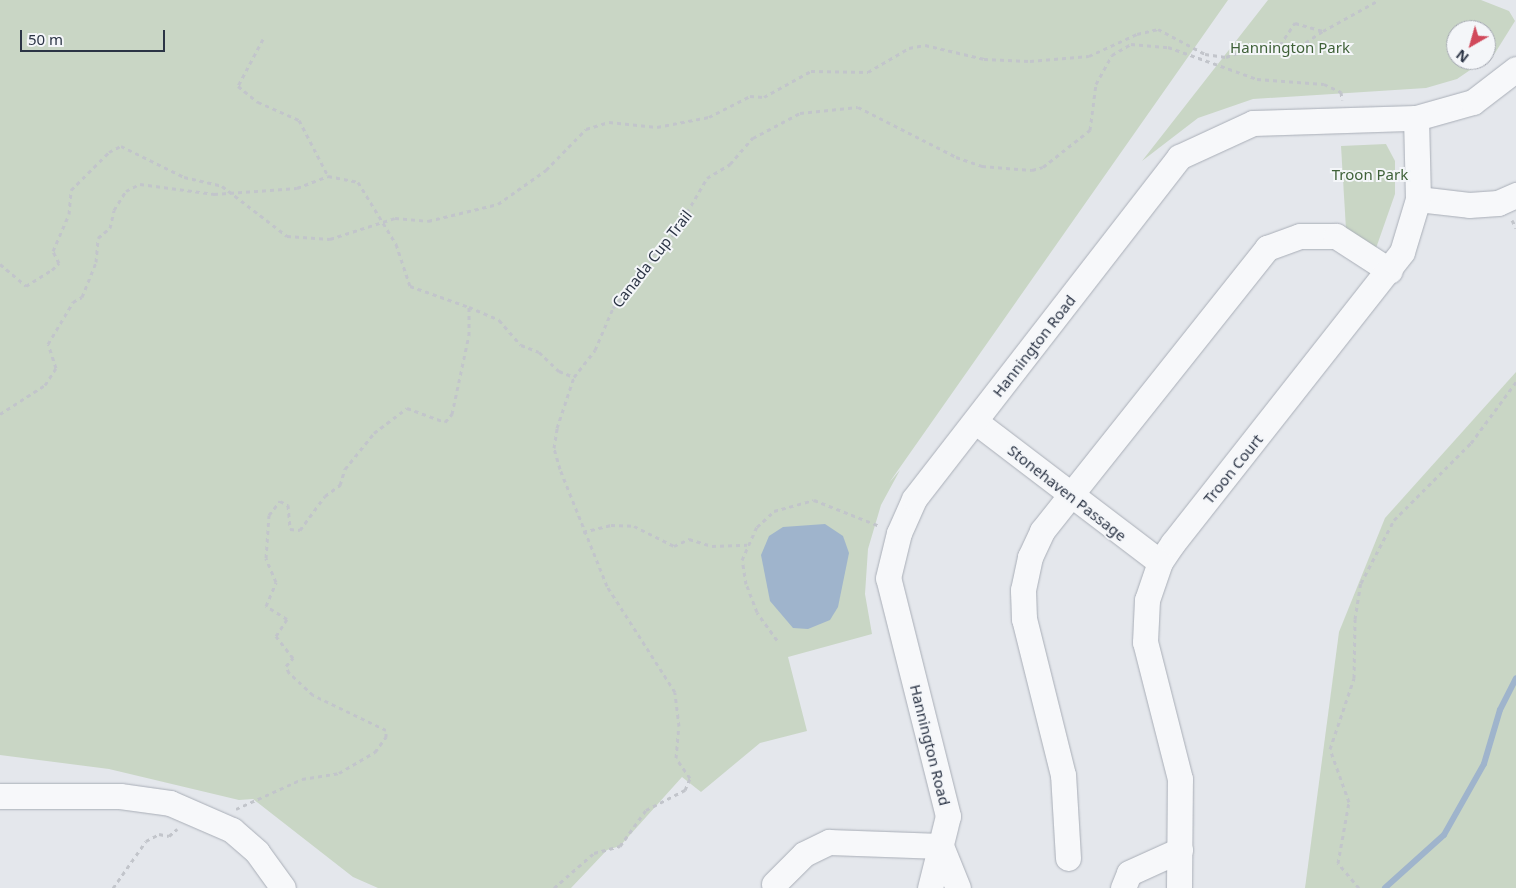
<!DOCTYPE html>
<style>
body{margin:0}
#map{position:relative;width:1516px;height:888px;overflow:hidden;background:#e4e7ec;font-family:"Noto Sans",sans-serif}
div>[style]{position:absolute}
.green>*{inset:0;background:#c9d6c5}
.water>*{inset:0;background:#9fb4cc}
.stream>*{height:5.5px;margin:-2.75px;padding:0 2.75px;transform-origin:2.75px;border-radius:2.75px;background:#9fb4cc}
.path>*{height:3px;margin-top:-1.5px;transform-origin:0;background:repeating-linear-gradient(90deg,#c2c5cb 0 4px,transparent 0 8px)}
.roads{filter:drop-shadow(0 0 1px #a9aeb7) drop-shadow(0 0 1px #a9aeb7)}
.minor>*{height:25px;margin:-12.5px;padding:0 12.5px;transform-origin:12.5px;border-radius:12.5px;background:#f7f8fa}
span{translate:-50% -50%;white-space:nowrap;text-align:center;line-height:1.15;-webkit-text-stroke:4px #f4f6f9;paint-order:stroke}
.park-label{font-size:15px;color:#3f6138}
.street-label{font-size:15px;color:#2b3445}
.north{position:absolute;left:1446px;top:20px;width:50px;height:50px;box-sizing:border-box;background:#f4f6f9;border:1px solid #a4a8b1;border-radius:50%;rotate:218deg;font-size:14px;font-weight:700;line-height:20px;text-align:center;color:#2b3445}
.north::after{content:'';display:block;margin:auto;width:18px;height:22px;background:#d1495b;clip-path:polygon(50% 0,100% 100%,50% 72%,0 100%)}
.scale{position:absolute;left:20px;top:30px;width:145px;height:22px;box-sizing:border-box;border:2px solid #2b3445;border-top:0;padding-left:6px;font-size:15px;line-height:18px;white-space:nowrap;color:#2b3445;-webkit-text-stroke:4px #f4f6f9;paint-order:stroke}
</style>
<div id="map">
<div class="green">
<div style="clip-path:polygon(0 0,1228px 0,889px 483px,900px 470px,881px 505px,868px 549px,865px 594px,872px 634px,788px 657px,807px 731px,760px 743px,701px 792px,682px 777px,620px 846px,607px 850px,571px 888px,378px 888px,353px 877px,253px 799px,239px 800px,109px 769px,0 755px)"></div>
<div style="clip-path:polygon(evenodd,1268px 0,1481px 0,1509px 11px,1515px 21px,1495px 53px,1457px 79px,1426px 88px,1253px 99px,1198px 118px,1142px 161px,1268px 0,1456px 30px,1486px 30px,1486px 60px,1456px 60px,1456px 30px)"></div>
<div style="clip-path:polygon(1386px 144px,1395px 161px,1395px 194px,1375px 251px,1346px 229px,1341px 146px)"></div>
<div style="clip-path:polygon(1516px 372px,1516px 888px,1305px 888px,1339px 632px,1385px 518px)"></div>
</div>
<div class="water">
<div style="clip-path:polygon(825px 524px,843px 536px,849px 553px,838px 607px,830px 620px,808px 629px,793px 628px,770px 601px,761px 555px,769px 536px,783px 527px)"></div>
</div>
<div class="stream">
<div style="left:1385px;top:888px;width:79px;rotate:-41.9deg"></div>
<div style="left:1444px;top:835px;width:81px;rotate:-60.6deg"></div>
<div style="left:1484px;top:764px;width:56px;rotate:-73.5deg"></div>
<div style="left:1500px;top:710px;width:35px;rotate:-63deg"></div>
</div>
<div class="path">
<div style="left:263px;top:39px;width:53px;rotate:118deg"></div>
<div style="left:238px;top:86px;width:26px;rotate:39deg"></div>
<div style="left:258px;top:102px;width:45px;rotate:23.7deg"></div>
<div style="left:299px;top:120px;width:63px;rotate:62.6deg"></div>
<div style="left:1245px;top:53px;width:54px;rotate:-6.3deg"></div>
<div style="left:1299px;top:47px;width:29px;rotate:-34deg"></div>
<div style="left:1512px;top:220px;width:9px;rotate:63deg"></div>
<div style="left:0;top:264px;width:34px;rotate:40deg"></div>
<div style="left:26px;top:286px;width:31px;rotate:-32deg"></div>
<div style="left:52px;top:270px;width:10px;rotate:-45deg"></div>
<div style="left:59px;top:263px;width:13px;rotate:-117deg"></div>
<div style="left:53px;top:251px;width:40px;rotate:-66.6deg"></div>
<div style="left:69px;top:214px;width:24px;rotate:-85deg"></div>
<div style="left:71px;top:190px;width:54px;rotate:-45deg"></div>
<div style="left:109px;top:152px;width:13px;rotate:-27deg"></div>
<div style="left:121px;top:146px;width:70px;rotate:26.2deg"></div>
<div style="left:184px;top:177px;width:39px;rotate:13deg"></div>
<div style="left:222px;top:186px;width:82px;rotate:37.6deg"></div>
<div style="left:287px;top:236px;width:43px;rotate:4deg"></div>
<div style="left:330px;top:239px;width:68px;rotate:-17.9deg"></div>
<div style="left:395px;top:218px;width:33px;rotate:5deg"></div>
<div style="left:428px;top:221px;width:72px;rotate:-13.7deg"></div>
<div style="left:498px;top:204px;width:59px;rotate:-35.3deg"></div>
<div style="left:546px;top:170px;width:57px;rotate:-45.7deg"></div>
<div style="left:586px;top:129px;width:24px;rotate:-17deg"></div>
<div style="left:609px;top:122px;width:48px;rotate:5.9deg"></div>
<div style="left:657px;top:127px;width:53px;rotate:-10.9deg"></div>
<div style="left:709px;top:117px;width:46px;rotate:-27.1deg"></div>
<div style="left:750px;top:96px;width:14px;rotate:4deg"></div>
<div style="left:764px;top:97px;width:54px;rotate:-29deg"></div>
<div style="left:811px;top:71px;width:57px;rotate:1deg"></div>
<div style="left:868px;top:72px;width:48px;rotate:-30.3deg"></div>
<div style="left:909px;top:48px;width:16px;rotate:-11deg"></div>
<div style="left:925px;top:45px;width:61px;rotate:13.3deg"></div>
<div style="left:984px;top:59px;width:46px;rotate:2.5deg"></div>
<div style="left:1030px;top:61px;width:59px;rotate:-4.8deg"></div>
<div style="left:1089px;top:56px;width:53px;rotate:-24.6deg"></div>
<div style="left:1137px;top:34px;width:22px;rotate:-13deg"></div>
<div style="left:1158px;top:29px;width:53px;rotate:28deg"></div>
<div style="left:1205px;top:54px;width:21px;rotate:8deg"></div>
<div style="left:1226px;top:57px;width:28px;rotate:-19deg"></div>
<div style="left:1252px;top:48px;width:28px;rotate:-6deg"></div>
<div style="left:1280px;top:45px;width:27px;rotate:-56deg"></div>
<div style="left:1295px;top:23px;width:29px;rotate:16deg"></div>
<div style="left:1323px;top:31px;width:64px;rotate:-29deg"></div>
<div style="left:0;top:414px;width:54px;rotate:-32.8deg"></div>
<div style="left:45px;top:385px;width:20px;rotate:-57deg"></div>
<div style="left:56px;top:368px;width:25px;rotate:-108deg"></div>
<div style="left:48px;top:344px;width:49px;rotate:-59.2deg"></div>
<div style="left:73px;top:302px;width:10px;rotate:-29deg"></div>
<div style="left:82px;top:297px;width:38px;rotate:-68deg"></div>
<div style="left:96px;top:262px;width:24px;rotate:-85deg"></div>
<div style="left:98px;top:238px;width:16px;rotate:-40deg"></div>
<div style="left:110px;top:228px;width:18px;rotate:-77deg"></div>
<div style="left:114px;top:210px;width:22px;rotate:-58deg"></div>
<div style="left:126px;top:191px;width:16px;rotate:-27deg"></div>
<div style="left:140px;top:184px;width:75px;rotate:7.7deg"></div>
<div style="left:214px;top:194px;width:83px;rotate:-4.1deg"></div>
<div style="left:297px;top:188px;width:33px;rotate:-21deg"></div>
<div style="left:328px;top:176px;width:31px;rotate:11deg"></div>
<div style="left:358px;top:182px;width:73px;rotate:58.5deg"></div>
<div style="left:396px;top:244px;width:44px;rotate:71.6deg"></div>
<div style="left:410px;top:286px;width:63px;rotate:19.6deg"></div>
<div style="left:583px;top:532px;width:29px;rotate:-14deg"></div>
<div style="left:611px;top:525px;width:23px;rotate:2deg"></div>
<div style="left:634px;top:526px;width:45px;rotate:26.6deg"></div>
<div style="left:674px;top:546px;width:17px;rotate:-25deg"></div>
<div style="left:689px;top:539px;width:24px;rotate:17deg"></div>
<div style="left:712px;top:546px;width:35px;rotate:-2deg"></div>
<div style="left:777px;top:640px;width:34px;rotate:-126deg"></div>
<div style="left:757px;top:612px;width:30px;rotate:-111deg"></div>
<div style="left:746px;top:584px;width:24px;rotate:-99deg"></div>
<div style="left:742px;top:560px;width:36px;rotate:-66deg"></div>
<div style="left:757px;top:527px;width:23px;rotate:-43deg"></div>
<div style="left:774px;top:511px;width:41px;rotate:-15.4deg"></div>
<div style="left:814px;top:500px;width:71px;rotate:21.5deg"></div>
<div style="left:236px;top:809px;width:72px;rotate:-24.4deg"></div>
<div style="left:302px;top:779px;width:37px;rotate:-9deg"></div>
<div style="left:339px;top:773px;width:42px;rotate:-30.3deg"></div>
<div style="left:375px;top:752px;width:19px;rotate:-54deg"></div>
<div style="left:386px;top:737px;width:7px;rotate:-90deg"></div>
<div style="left:386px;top:730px;width:81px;rotate:-154.4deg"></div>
<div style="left:313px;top:695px;width:33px;rotate:-137deg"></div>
<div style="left:289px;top:673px;width:8px;rotate:-113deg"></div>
<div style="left:286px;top:666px;width:11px;rotate:-49deg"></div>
<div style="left:293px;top:658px;width:28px;rotate:-128deg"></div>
<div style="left:276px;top:636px;width:20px;rotate:-57deg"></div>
<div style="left:287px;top:619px;width:25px;rotate:-148deg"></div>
<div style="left:266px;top:606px;width:26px;rotate:-67deg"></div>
<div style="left:276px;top:582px;width:26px;rotate:-113deg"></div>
<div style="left:266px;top:558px;width:43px;rotate:-86deg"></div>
<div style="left:269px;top:515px;width:18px;rotate:-52deg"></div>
<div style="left:280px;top:501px;width:9px;rotate:27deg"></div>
<div style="left:288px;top:505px;width:24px;rotate:85deg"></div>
<div style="left:290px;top:529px;width:10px;rotate:6deg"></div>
<div style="left:300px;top:530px;width:42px;rotate:-53.7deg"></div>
<div style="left:325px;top:496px;width:19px;rotate:-36deg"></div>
<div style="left:340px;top:485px;width:17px;rotate:-73deg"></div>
<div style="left:345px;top:469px;width:46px;rotate:-51.1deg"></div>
<div style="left:374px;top:433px;width:41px;rotate:-37.1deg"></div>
<div style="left:407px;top:408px;width:40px;rotate:20.2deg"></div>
<div style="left:445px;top:422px;width:11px;rotate:-49deg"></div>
<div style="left:452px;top:414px;width:81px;rotate:-77.9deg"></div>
<div style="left:469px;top:335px;width:28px;rotate:-90deg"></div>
<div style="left:469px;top:307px;width:33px;rotate:23deg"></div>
<div style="left:499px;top:320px;width:33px;rotate:49deg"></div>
<div style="left:521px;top:345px;width:19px;rotate:21deg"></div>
<div style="left:539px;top:352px;width:28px;rotate:44deg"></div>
<div style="left:559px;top:371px;width:16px;rotate:22deg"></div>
<div style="left:574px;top:377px;width:34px;rotate:-52deg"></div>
<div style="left:595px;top:350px;width:46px;rotate:-66.8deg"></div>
<div style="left:613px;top:308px;width:51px;rotate:-49.8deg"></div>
<div style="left:646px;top:269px;width:26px;rotate:-61deg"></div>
<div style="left:659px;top:246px;width:21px;rotate:-39deg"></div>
<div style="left:675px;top:233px;width:64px;rotate:-59.8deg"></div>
<div style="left:707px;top:178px;width:27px;rotate:-31deg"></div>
<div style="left:730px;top:164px;width:35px;rotate:-49deg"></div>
<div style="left:753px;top:138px;width:53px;rotate:-28deg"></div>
<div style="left:800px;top:113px;width:58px;rotate:-5.9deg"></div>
<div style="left:858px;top:107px;width:110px;rotate:27deg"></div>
<div style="left:956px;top:157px;width:28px;rotate:19deg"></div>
<div style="left:982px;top:166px;width:50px;rotate:4.6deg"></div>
<div style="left:1032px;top:170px;width:11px;rotate:-15deg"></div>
<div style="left:1043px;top:167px;width:60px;rotate:-38.2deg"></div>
<div style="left:1090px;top:130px;width:46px;rotate:-82.6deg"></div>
<div style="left:1096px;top:84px;width:33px;rotate:-61deg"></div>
<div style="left:1112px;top:55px;width:22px;rotate:-30deg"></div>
<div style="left:1131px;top:44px;width:37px;rotate:5deg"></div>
<div style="left:1168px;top:47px;width:95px;rotate:19.8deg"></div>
<div style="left:1257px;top:79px;width:67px;rotate:4.3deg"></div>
<div style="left:1324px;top:84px;width:19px;rotate:25deg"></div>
<div style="left:1341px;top:92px;width:8px;rotate:83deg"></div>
<div style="left:113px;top:888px;width:57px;rotate:-54.9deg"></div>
<div style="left:146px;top:841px;width:15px;rotate:-28deg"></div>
<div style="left:159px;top:834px;width:10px;rotate:11deg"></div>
<div style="left:169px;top:836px;width:11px;rotate:-41deg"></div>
<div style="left:554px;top:888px;width:53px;rotate:-41.2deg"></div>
<div style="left:594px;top:853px;width:27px;rotate:-15deg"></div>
<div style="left:620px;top:846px;width:44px;rotate:-54.2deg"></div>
<div style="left:646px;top:810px;width:44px;rotate:-27.1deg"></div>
<div style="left:685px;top:790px;width:13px;rotate:-67deg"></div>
<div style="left:690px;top:778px;width:24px;rotate:-125deg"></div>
<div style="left:676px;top:758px;width:32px;rotate:-85deg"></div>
<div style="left:679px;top:726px;width:34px;rotate:-97deg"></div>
<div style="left:675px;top:692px;width:126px;rotate:-122.7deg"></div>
<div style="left:607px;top:586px;width:126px;rotate:-111.9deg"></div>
<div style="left:560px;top:469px;width:22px;rotate:-106deg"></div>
<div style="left:554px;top:448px;width:20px;rotate:-81deg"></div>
<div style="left:557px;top:428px;width:54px;rotate:-71.6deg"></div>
<div style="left:1359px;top:888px;width:33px;rotate:-130deg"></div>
<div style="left:1338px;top:863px;width:62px;rotate:-79.8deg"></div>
<div style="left:1349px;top:802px;width:56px;rotate:-109.7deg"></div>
<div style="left:1330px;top:749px;width:75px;rotate:-71.3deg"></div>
<div style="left:1354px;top:678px;width:59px;rotate:-89deg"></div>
<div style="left:1355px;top:619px;width:36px;rotate:-81deg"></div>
<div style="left:1361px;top:583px;width:71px;rotate:-62.4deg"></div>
<div style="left:1394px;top:520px;width:109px;rotate:-45deg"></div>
<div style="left:1471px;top:443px;width:76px;rotate:-53.6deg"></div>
</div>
<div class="roads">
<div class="minor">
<div style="left:1418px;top:199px;width:51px;rotate:6.7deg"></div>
<div style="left:1469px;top:205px;width:29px;rotate:-4deg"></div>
<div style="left:1498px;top:203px;width:20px;rotate:-24deg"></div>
<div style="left:976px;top:422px;width:231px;rotate:37.3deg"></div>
<div style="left:0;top:796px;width:120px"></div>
<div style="left:120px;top:796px;width:50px;rotate:8deg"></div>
<div style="left:170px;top:803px;width:68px;rotate:23.5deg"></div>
<div style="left:232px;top:830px;width:33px;rotate:41deg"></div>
<div style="left:257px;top:852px;width:44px;rotate:54.2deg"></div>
<div style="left:941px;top:846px;width:45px;rotate:68deg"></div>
<div style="left:1068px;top:858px;width:83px;rotate:-93.4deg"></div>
<div style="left:1063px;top:775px;width:161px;rotate:-104deg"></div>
<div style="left:1024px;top:619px;width:29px;rotate:-92deg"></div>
<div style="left:1023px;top:590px;width:34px;rotate:-78deg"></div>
<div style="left:1030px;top:557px;width:29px;rotate:-65deg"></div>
<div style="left:1042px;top:531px;width:362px;rotate:-51.5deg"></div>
<div style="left:1267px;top:248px;width:35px;rotate:-20deg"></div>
<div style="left:1300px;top:236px;width:36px"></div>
<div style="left:1336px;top:236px;width:64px;rotate:32.9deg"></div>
<div style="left:774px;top:884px;width:42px;rotate:-45deg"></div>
<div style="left:804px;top:854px;width:28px;rotate:-26deg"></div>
<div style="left:829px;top:842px;width:112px;rotate:2deg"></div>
<div style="left:930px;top:888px;width:74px;rotate:-76deg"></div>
<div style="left:948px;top:816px;width:245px;rotate:-104.1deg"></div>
<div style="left:888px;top:578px;width:46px;rotate:-76.3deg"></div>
<div style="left:899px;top:533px;width:37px;rotate:-66deg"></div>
<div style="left:914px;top:499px;width:433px;rotate:-52.2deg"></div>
<div style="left:1179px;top:157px;width:81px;rotate:-24.7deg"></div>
<div style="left:1253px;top:123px;width:163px;rotate:-1.8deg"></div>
<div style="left:1416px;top:118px;width:59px;rotate:-15.7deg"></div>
<div style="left:1473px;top:102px;width:54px;rotate:-37.5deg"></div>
<div style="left:1123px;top:888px;width:16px;rotate:-68deg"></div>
<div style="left:1129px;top:873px;width:56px;rotate:-24.3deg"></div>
<div style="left:1179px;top:888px;width:109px;rotate:-89.5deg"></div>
<div style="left:1180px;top:779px;width:141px;rotate:-104.3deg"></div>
<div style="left:1145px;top:642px;width:42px;rotate:-87.3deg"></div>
<div style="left:1147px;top:600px;width:40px;rotate:-71.1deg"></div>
<div style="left:1160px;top:562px;width:23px;rotate:-56deg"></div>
<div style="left:1173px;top:543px;width:370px;rotate:-51.8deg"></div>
<div style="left:1402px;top:252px;width:55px;rotate:-73.2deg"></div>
<div style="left:1418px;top:199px;width:81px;rotate:-91.4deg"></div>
</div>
</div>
<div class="park-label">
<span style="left:1290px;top:48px">Hannington Park</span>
<span style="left:1370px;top:175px">Troon Park</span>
</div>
<div class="street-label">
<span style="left:652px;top:259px;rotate:-52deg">Canada Cup Trail</span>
<span style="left:1034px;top:346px;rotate:-52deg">Hannington Road</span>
<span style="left:1233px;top:469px;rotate:-51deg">Troon Court</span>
<span style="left:1067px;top:493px;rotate:38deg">Stonehaven Passage</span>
<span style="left:930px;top:745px;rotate:76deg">Hannington Road</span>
</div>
<div class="north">N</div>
<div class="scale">50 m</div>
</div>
